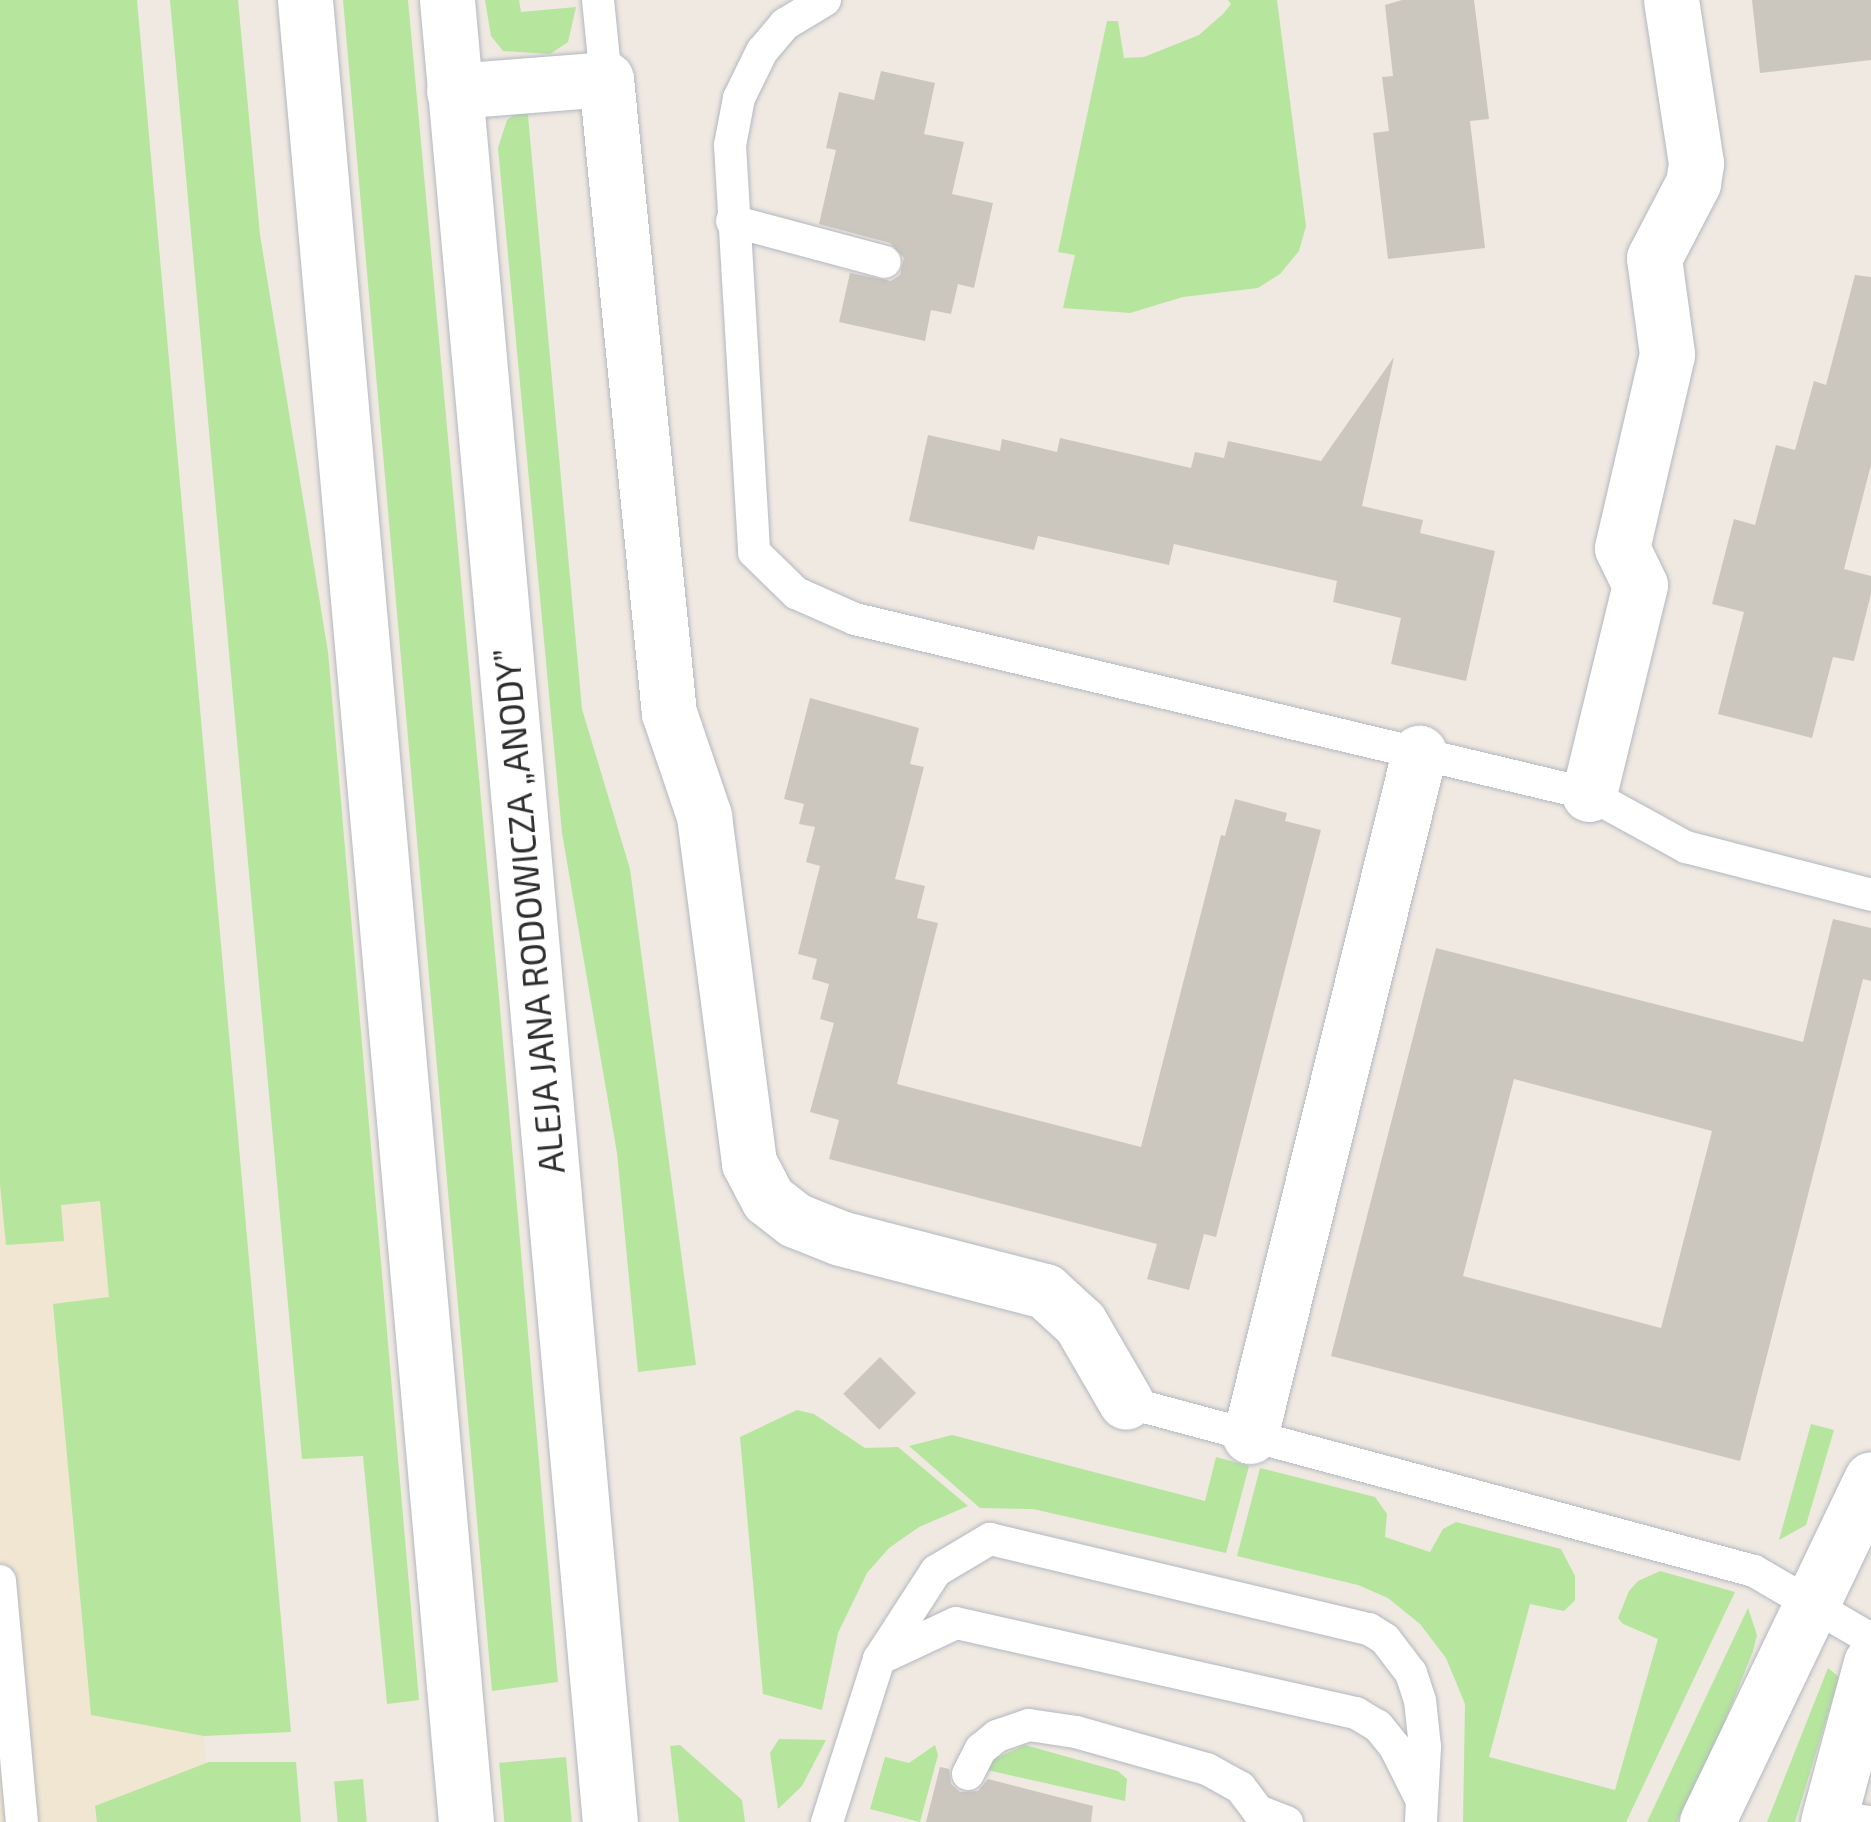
<!DOCTYPE html>
<meta charset="utf-8">
<style>
body{margin:0}
#map{position:relative;width:1871px;height:1822px;overflow:hidden;background:#efe9e1;font-family:"Exo 2",sans-serif}
div>[style]{position:absolute}
.education>*{inset:0;background:#f0e6d1}
.green>*{inset:0;background:#b6e59e;transform-origin:0 0}
.building>*{inset:0;background:#cbc7bf;transform-origin:0 0}
.roads{filter:drop-shadow(0 0 2px #b4b7c1) drop-shadow(0 0 2px #b4b7c1)}
.lane>*{height:32px;margin:-16px;padding:0 16px;transform-origin:16px;border-radius:16px;background:#fff}
.street>*{height:55px;margin:-27.5px;padding:0 27.5px;transform-origin:27.5px;border-radius:27.5px;background:#fff}
.secondary>*{height:55px;margin:-27.5px;padding:0 27.5px;transform-origin:27.5px;border-radius:27.5px;background:#fff}
span{translate:-50% -50%;white-space:nowrap;text-align:center;line-height:1.15;-webkit-text-stroke:10px #fff;paint-order:stroke}
.street-label{font-size:35px;color:#2e2e2e}
</style>
<div id="map">
<div class="education">
<div style="clip-path:polygon(0 0,57px 0,211px 1822px,0 1822px)"></div>
</div>
<div class="green">
<div style="clip-path:polygon(0 0,137px 0,291px 1732px,204px 1736px,91px 1715px,53px 1304px,109px 1297px,100px 1201px,61px 1205px,64px 1241px,6px 1245px,0 1184px)"></div>
<div style="clip-path:polygon(170px 0,238px 0,260px 235px,328px 652px,419px 1700px,387px 1704px,363px 1456px,302px 1459px)"></div>
<div style="clip-path:polygon(343px 0,408px 0,499px 997px,558px 1682px,492px 1691px)"></div>
<div style="clip-path:polygon(485px 0,519px 0,521px 12px,576px 7px,568px 42px,550px 54px,503px 51px,491px 36px)"></div>
<div style="clip-path:polygon(1228px 0,1277px 0,1306px 226px,1299px 251px,1280px 274px,1258px 288px,1183px 297px,1130px 313px,1063px 308px,1075px 255px,1058px 252px,1107px 21px,1118px 21px,1124px 58px,1144px 57px,1199px 35px,1224px 13px,1231px 4px)"></div>
<div style="clip-path:polygon(527px 105px,582px 709px,630px 869px,696px 1365px,638px 1372px,617px 1153px,562px 833px,498px 148px,507px 120px)"></div>
<div style="clip-path:polygon(797px 1410px,814px 1414px,865px 1448px,898px 1447px,968px 1506px,919px 1527px,889px 1548px,867px 1573px,838px 1633px,822px 1710px,763px 1694px,740px 1437px)"></div>
<div style="clip-path:polygon(1811px 1424px,1834px 1430px,1806px 1525px,1779px 1540px)"></div>
<div style="clip-path:polygon(952px 1435px,1205px 1501px,1216px 1457px,1249px 1466px,1226px 1553px,1033px 1509px,980px 1508px,909px 1446px)"></div>
<div style="clip-path:polygon(1260px 1468px,1375px 1497px,1387px 1514px,1385px 1537px,1430px 1552px,1443px 1529px,1456px 1522px,1561px 1549px,1575px 1576px,1575px 1600px,1564px 1611px,1530px 1604px,1489px 1757px,1615px 1790px,1658px 1639px,1623px 1624px,1618px 1618px,1629px 1591px,1638px 1581px,1660px 1571px,1735px 1592px,1626px 1822px,1463px 1822px,1465px 1704px,1446px 1658px,1420px 1624px,1388px 1598px,1358px 1585px,1237px 1556px)"></div>
<div style="clip-path:polygon(1748px 1608px,1757px 1635px,1753px 1651px,1718px 1739px,1677px 1822px,1647px 1822px)"></div>
<div style="clip-path:polygon(1828px 1668px,1839px 1677px,1795px 1822px,1767px 1822px)"></div>
<div style="clip-path:polygon(779px 1739px,826px 1740px,802px 1786px,778px 1809px,770px 1753px)"></div>
<div style="clip-path:polygon(680px 1745px,742px 1800px,745px 1822px,679px 1822px,670px 1746px)"></div>
<div style="clip-path:polygon(935px 1745px,938px 1755px,920px 1822px,870px 1809px,885px 1757px,909px 1763px)"></div>
<div style="clip-path:polygon(1025px 1745px,1118px 1771px,1127px 1779px,1125px 1801px,987px 1770px,994px 1759px)"></div>
<div style="left:566px;top:1757px;width:65px;height:67px;rotate:85deg"></div>
<div style="clip-path:polygon(209px 1762px,296px 1762px,301px 1822px,97px 1822px,95px 1806px)"></div>
<div style="left:363px;top:1779px;width:43px;height:29px;rotate:85deg"></div>
</div>
<div class="building">
<div style="clip-path:polygon(1402px 0,1474px 0,1489px 119px,1470px 121px,1485px 248px,1388px 259px,1373px 133px,1389px 131px,1382px 77px,1393px 76px,1385px 5px)"></div>
<div style="clip-path:polygon(1752px 0,1871px 0,1871px 60px,1760px 73px)"></div>
<div style="clip-path:polygon(881px 71px,935px 83px,924px 134px,964px 142px,952px 194px,993px 203px,974px 288px,958px 284px,951px 314px,931px 310px,925px 341px,839px 322px,850px 273px,891px 281px,900px 275px,904px 258px,890px 243px,819px 224px,836px 150px,826px 148px,839px 92px,874px 100px)"></div>
<div style="clip-path:polygon(1855px 275px,1871px 277px,1871px 465px,1844px 569px,1871px 576px,1871px 594px,1854px 661px,1833px 657px,1812px 738px,1718px 714px,1744px 612px,1712px 604px,1734px 519px,1755px 525px,1776px 445px,1795px 450px,1814px 381px,1826px 385px)"></div>
<div style="clip-path:polygon(1394px 357px,1362px 506px,1423px 520px,1420px 533px,1495px 551px,1466px 681px,1391px 664px,1401px 618px,1333px 602px,1337px 581px,1174px 544px,1169px 565px,1038px 536px,1034px 550px,909px 521px,928px 435px,1000px 451px,1002px 439px,1057px 452px,1060px 438px,1191px 468px,1195px 452px,1224px 458px,1228px 441px,1321px 461px)"></div>
<div style="clip-path:polygon(810px 698px,919px 728px,910px 764px,924px 767px,895px 879px,925px 886px,917px 918px,938px 923px,897px 1084px,1141px 1147px,1221px 835px,1225px 836px,1235px 799px,1287px 813px,1285px 821px,1321px 830px,1216px 1237px,1204px 1234px,1189px 1290px,1147px 1279px,1157px 1244px,829px 1159px,839px 1120px,810px 1112px,834px 1023px,820px 1019px,829px 984px,812px 979px,817px 959px,798px 954px,820px 866px,806px 862px,815px 827px,799px 824px,804px 804px,784px 799px)"></div>
<div style="clip-path:polygon(evenodd,1833px 919px,1871px 928px,1871px 981px,1863px 979px,1740px 1461px,1331px 1356px,1436px 948px,1803px 1042px,1833px 919px,1514px 1079px,1712px 1131px,1661px 1328px,1463px 1276px,1514px 1079px)"></div>
<div style="left:880px;top:1357px;width:51px;height:52px;rotate:45deg"></div>
<div style="clip-path:polygon(940px 1767px,949px 1769px,951px 1784px,960px 1792px,978px 1791px,988px 1779px,1093px 1806px,1091px 1822px,926px 1822px)"></div>
</div>
<div class="roads">
<div class="lane">
<div style="left:598px;top:0;width:79px;rotate:84.2deg"></div>
<div style="left:825px;top:0;width:47px;rotate:149deg"></div>
<div style="left:785px;top:24px;width:35px;rotate:130deg"></div>
<div style="left:762px;top:51px;width:52px;rotate:116.1deg"></div>
<div style="left:739px;top:98px;width:48px;rotate:100.8deg"></div>
<div style="left:730px;top:145px;width:408px;rotate:86.6deg"></div>
<div style="left:754px;top:552px;width:59px;rotate:44.3deg"></div>
<div style="left:796px;top:593px;width:64px;rotate:23.8deg"></div>
<div style="left:855px;top:619px;width:755px;rotate:13.41deg"></div>
<div style="left:1589px;top:794px;width:111px;rotate:28.7deg"></div>
<div style="left:1686px;top:847px;width:191px;rotate:14.5deg"></div>
<div style="left:732px;top:221px;width:158px;rotate:15deg"></div>
<div style="left:1126px;top:1402px;width:650px;rotate:15.06deg"></div>
<div style="left:1754px;top:1571px;width:135px;rotate:30.2deg"></div>
<div style="left:0;top:1581px;width:242px;rotate:84.8deg"></div>
<div style="left:879px;top:1659px;width:85px;rotate:-25.1deg"></div>
<div style="left:956px;top:1623px;width:410px;rotate:12.7deg"></div>
<div style="left:1356px;top:1713px;width:26px;rotate:31deg"></div>
<div style="left:1378px;top:1726px;width:27px;rotate:51deg"></div>
<div style="left:1395px;top:1747px;width:56px;rotate:63.4deg"></div>
<div style="left:968px;top:1774px;width:28px;rotate:-63deg"></div>
<div style="left:981px;top:1749px;width:21px;rotate:-39deg"></div>
<div style="left:997px;top:1736px;width:34px;rotate:-19deg"></div>
<div style="left:1029px;top:1725px;width:48px;rotate:8.5deg"></div>
<div style="left:1076px;top:1732px;width:136px;rotate:15.8deg"></div>
<div style="left:1207px;top:1769px;width:38px;rotate:29deg"></div>
<div style="left:1240px;top:1787px;width:30px;rotate:53deg"></div>
<div style="left:1258px;top:1811px;width:31px;rotate:21deg"></div>
<div style="left:1831px;top:1816px;width:39px;rotate:9deg"></div>
<div style="left:827px;top:1822px;width:171px;rotate:-72.3deg"></div>
<div style="left:879px;top:1659px;width:105px;rotate:-57.1deg"></div>
<div style="left:936px;top:1571px;width:63px;rotate:-30.7deg"></div>
<div style="left:990px;top:1539px;width:390px;rotate:13.4deg"></div>
<div style="left:1369px;top:1629px;width:19px;rotate:32deg"></div>
<div style="left:1385px;top:1639px;width:43px;rotate:52.6deg"></div>
<div style="left:1411px;top:1673px;width:28px;rotate:72deg"></div>
<div style="left:1420px;top:1700px;width:47px;rotate:83.9deg"></div>
<div style="left:1425px;top:1747px;width:75px;rotate:93.1deg"></div>
</div>
<div class="street">
<div style="left:454px;top:91px;width:152px;rotate:-4.5deg"></div>
<div style="left:606px;top:79px;width:637px;rotate:84.33deg"></div>
<div style="left:669px;top:713px;width:109px;rotate:71.2deg"></div>
<div style="left:704px;top:816px;width:350px;rotate:82.6deg"></div>
<div style="left:749px;top:1163px;width:24px;rotate:62deg"></div>
<div style="left:760px;top:1184px;width:17px;rotate:62deg"></div>
<div style="left:768px;top:1199px;width:34px;rotate:38deg"></div>
<div style="left:795px;top:1220px;width:48px;rotate:21.8deg"></div>
<div style="left:840px;top:1238px;width:212px;rotate:14.5deg"></div>
<div style="left:1045px;top:1291px;width:47px;rotate:42.4deg"></div>
<div style="left:1080px;top:1323px;width:91px;rotate:59.8deg"></div>
<div style="left:1589px;top:794px;width:215px;rotate:-76.3deg"></div>
<div style="left:1640px;top:585px;width:41px;rotate:-115.9deg"></div>
<div style="left:1622px;top:548px;width:199px;rotate:-76.9deg"></div>
<div style="left:1667px;top:354px;width:97px;rotate:-97.7deg"></div>
<div style="left:1654px;top:258px;width:85px;rotate:-62.5deg"></div>
<div style="left:1693px;top:183px;width:20px;rotate:-81deg"></div>
<div style="left:1696px;top:163px;width:165px;rotate:-98.7deg"></div>
<div style="left:1250px;top:1436px;width:704px;rotate:-76.1deg"></div>
</div>
<div class="secondary">
<div style="left:305px;top:0;width:1829px;rotate:84.95deg"></div>
<div style="left:447px;top:0;width:1829px;rotate:84.89deg"></div>
<div style="left:1707px;top:1822px;width:380px;rotate:-64.4deg"></div>
<div style="left:1828px;top:1822px;width:165px;rotate:-74.9deg"></div>
</div>
</div>
<div class="street-label">
<span style="left:528px;top:911px;rotate:-95deg">ALEJA JANA RODOWICZA „ANODY”</span>
</div>
</div>
